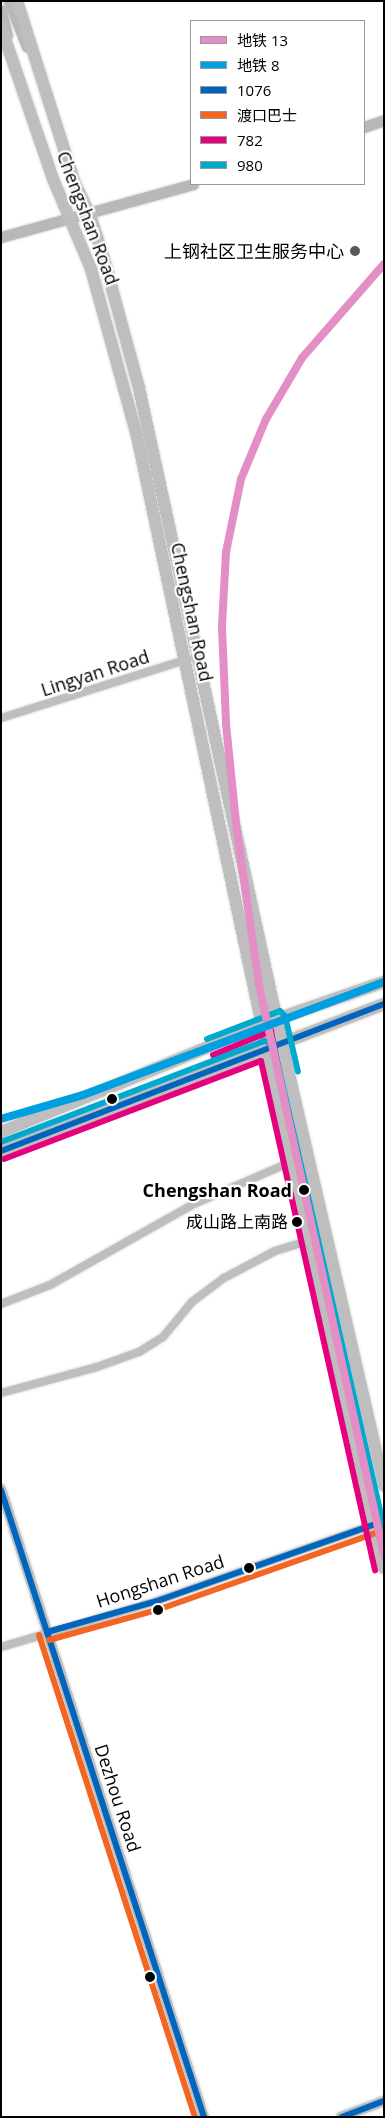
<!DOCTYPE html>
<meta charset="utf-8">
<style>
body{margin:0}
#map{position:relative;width:385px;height:2118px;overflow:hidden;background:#fff;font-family:"Open Sans","Noto Sans SC",sans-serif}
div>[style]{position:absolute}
.roads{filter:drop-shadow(0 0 1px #dbdbdb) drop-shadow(0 0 1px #dbdbdb)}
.minor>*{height:8px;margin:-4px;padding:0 4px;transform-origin:4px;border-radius:4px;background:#bebebe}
.tertiary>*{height:10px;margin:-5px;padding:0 5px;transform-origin:5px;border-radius:5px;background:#bebebe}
.secondary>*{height:11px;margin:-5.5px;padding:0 5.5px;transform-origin:5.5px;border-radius:5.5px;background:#b8b8b8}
.primary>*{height:12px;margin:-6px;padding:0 6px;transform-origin:6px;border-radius:6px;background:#bebebe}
.bus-1>*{height:6px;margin:-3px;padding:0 3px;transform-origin:3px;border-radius:3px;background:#0065bd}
.bus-2>*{height:6px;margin:-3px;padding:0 3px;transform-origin:3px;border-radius:3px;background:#f26522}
.bus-3>*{height:6px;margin:-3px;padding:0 3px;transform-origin:3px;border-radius:3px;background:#e5007d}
.bus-4>*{height:6px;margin:-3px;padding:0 3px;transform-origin:3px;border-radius:3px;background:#00a9ce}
.metro-1>*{height:8px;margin:-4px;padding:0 4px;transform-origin:4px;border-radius:4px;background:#e38ec5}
.metro-2>*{height:8px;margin:-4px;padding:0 4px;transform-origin:4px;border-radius:4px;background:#009fdf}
.dots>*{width:14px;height:14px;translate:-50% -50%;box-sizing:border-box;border:2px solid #fff;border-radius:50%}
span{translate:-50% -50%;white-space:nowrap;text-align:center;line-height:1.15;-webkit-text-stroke:4.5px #fff;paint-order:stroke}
.bus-label{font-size:17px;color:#000}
.right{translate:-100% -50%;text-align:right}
.street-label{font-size:18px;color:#000}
.poi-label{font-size:18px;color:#000}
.stop-label{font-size:18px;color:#000;font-weight:700}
.frame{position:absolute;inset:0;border:2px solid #000;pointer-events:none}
.legend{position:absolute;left:190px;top:20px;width:175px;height:165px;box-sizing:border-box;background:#fff;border:1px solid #999;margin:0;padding:6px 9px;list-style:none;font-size:15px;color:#000}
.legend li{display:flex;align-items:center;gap:10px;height:25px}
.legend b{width:25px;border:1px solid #999}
</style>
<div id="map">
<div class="roads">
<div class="minor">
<div style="left:1px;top:718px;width:196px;rotate:-17.5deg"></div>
<div style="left:1px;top:1304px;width:53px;rotate:-21.2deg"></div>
<div style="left:50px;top:1285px;width:165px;rotate:-29.4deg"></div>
<div style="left:194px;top:1204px;width:108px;rotate:-23.5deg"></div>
<div style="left:1px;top:1393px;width:99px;rotate:-15.2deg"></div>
<div style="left:97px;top:1367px;width:45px;rotate:-19.7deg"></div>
<div style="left:139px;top:1352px;width:28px;rotate:-32deg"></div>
<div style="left:163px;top:1337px;width:45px;rotate:-50.4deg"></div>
<div style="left:192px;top:1302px;width:40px;rotate:-37deg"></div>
<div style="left:224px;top:1278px;width:58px;rotate:-27.9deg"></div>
<div style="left:275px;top:1251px;width:38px;rotate:-17deg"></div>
<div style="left:1px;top:1647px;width:163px;rotate:-16.4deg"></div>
<div style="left:157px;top:1601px;width:241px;rotate:-19.4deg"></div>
</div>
<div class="tertiary">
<div style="left:1px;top:1489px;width:660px;rotate:72.09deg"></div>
<div style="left:341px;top:2117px;width:46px;rotate:-20.4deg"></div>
</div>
<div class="secondary">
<div style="left:9px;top:1px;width:49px;rotate:68.6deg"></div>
<div style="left:1px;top:10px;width:26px;rotate:77deg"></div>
<div style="left:364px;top:127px;width:21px;rotate:-19deg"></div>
<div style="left:1px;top:237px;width:199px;rotate:-15.4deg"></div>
</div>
<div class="primary">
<div style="left:17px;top:1px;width:189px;rotate:72.4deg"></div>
<div style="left:74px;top:181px;width:38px;rotate:65deg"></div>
<div style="left:90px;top:215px;width:46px;rotate:72.3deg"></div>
<div style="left:104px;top:259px;width:134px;rotate:74.8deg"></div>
<div style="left:139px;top:388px;width:671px;rotate:77.7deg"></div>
<div style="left:282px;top:1044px;width:453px;rotate:77deg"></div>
<div style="left:1px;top:27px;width:161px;rotate:71.1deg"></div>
<div style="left:53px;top:179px;width:98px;rotate:67.1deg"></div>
<div style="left:91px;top:269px;width:173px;rotate:74.6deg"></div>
<div style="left:137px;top:436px;width:627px;rotate:78.03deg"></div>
<div style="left:267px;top:1049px;width:532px;rotate:77.3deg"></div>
<div style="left:1px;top:1132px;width:298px;rotate:-22.3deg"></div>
<div style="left:277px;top:1019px;width:113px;rotate:-19.1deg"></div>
<div style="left:1px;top:1151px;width:410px;rotate:-21deg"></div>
</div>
</div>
<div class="bus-1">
<div style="left:1px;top:1151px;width:410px;rotate:-21deg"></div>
<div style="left:1px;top:1490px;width:659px;rotate:72.06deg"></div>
<div style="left:47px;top:1632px;width:114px;rotate:-15.7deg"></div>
<div style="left:157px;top:1601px;width:241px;rotate:-19.4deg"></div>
<div style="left:342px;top:2117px;width:45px;rotate:-20.9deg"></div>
</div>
<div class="bus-2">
<div style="left:39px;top:1635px;width:507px;rotate:72.07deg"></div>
<div style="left:49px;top:1640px;width:115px;rotate:-15.6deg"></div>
<div style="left:160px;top:1609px;width:238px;rotate:-19.4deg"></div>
</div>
<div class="bus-3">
<div style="left:213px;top:1055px;width:63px;rotate:-22.5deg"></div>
<div style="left:271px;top:1031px;width:46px;rotate:78.7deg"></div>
<div style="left:4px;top:1159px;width:275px;rotate:-20.9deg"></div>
<div style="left:261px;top:1061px;width:522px;rotate:77.38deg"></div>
</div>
<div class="bus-4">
<div style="left:207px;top:1039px;width:78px;rotate:-21deg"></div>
<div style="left:280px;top:1011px;width:7px;rotate:45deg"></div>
<div style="left:285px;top:1016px;width:57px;rotate:76.9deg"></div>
<div style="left:1px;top:1142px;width:282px;rotate:-21deg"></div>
<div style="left:264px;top:1041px;width:9px;rotate:13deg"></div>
<div style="left:273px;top:1043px;width:497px;rotate:77.1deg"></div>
</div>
<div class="metro-1">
<div style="left:384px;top:264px;width:125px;rotate:131.1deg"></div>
<div style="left:302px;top:358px;width:71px;rotate:120.5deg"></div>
<div style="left:266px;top:419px;width:65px;rotate:112.6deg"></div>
<div style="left:241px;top:479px;width:75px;rotate:101.6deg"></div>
<div style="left:226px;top:552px;width:75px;rotate:93.1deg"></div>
<div style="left:222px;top:627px;width:97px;rotate:87.6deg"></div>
<div style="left:226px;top:724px;width:109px;rotate:84.2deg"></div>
<div style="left:237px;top:832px;width:155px;rotate:81.8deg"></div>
<div style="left:259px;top:985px;width:584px;rotate:77.63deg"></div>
</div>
<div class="metro-2">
<div style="left:1px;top:1119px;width:85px;rotate:-16.3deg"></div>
<div style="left:83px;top:1095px;width:322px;rotate:-20.6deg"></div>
</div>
<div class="dots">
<div style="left:355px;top:251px;background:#595959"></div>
<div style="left:112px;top:1099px;background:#000"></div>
<div style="left:304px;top:1190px;background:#000"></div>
<div style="left:297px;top:1222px;background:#000"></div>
<div style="left:249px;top:1568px;background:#000"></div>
<div style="left:158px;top:1610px;background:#000"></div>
<div style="left:150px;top:1977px;background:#000"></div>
</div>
<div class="bus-label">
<span class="right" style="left:288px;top:1222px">成山路上南路</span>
</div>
<div class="street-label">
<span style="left:88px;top:218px;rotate:69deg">Chengshan Road</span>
<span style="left:192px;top:612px;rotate:78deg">Chengshan Road</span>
<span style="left:95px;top:673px;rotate:-18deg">Lingyan Road</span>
<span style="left:160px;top:1581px;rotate:-18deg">Hongshan Road</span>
<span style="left:118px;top:1798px;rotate:72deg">Dezhou Road</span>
</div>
<div class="poi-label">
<span class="right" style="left:344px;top:251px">上钢社区卫生服务中心</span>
</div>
<div class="stop-label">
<span class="right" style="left:292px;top:1190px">Chengshan Road</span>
</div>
<div class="frame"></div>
<ul class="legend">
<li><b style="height:6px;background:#e38ec5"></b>地铁 13</li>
<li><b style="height:6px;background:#009fdf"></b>地铁 8</li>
<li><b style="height:6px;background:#0065bd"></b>1076</li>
<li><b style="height:6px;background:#f26522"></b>渡口巴士</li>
<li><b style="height:6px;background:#e5007d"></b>782</li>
<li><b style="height:6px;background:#00a9ce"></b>980</li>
</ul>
</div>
